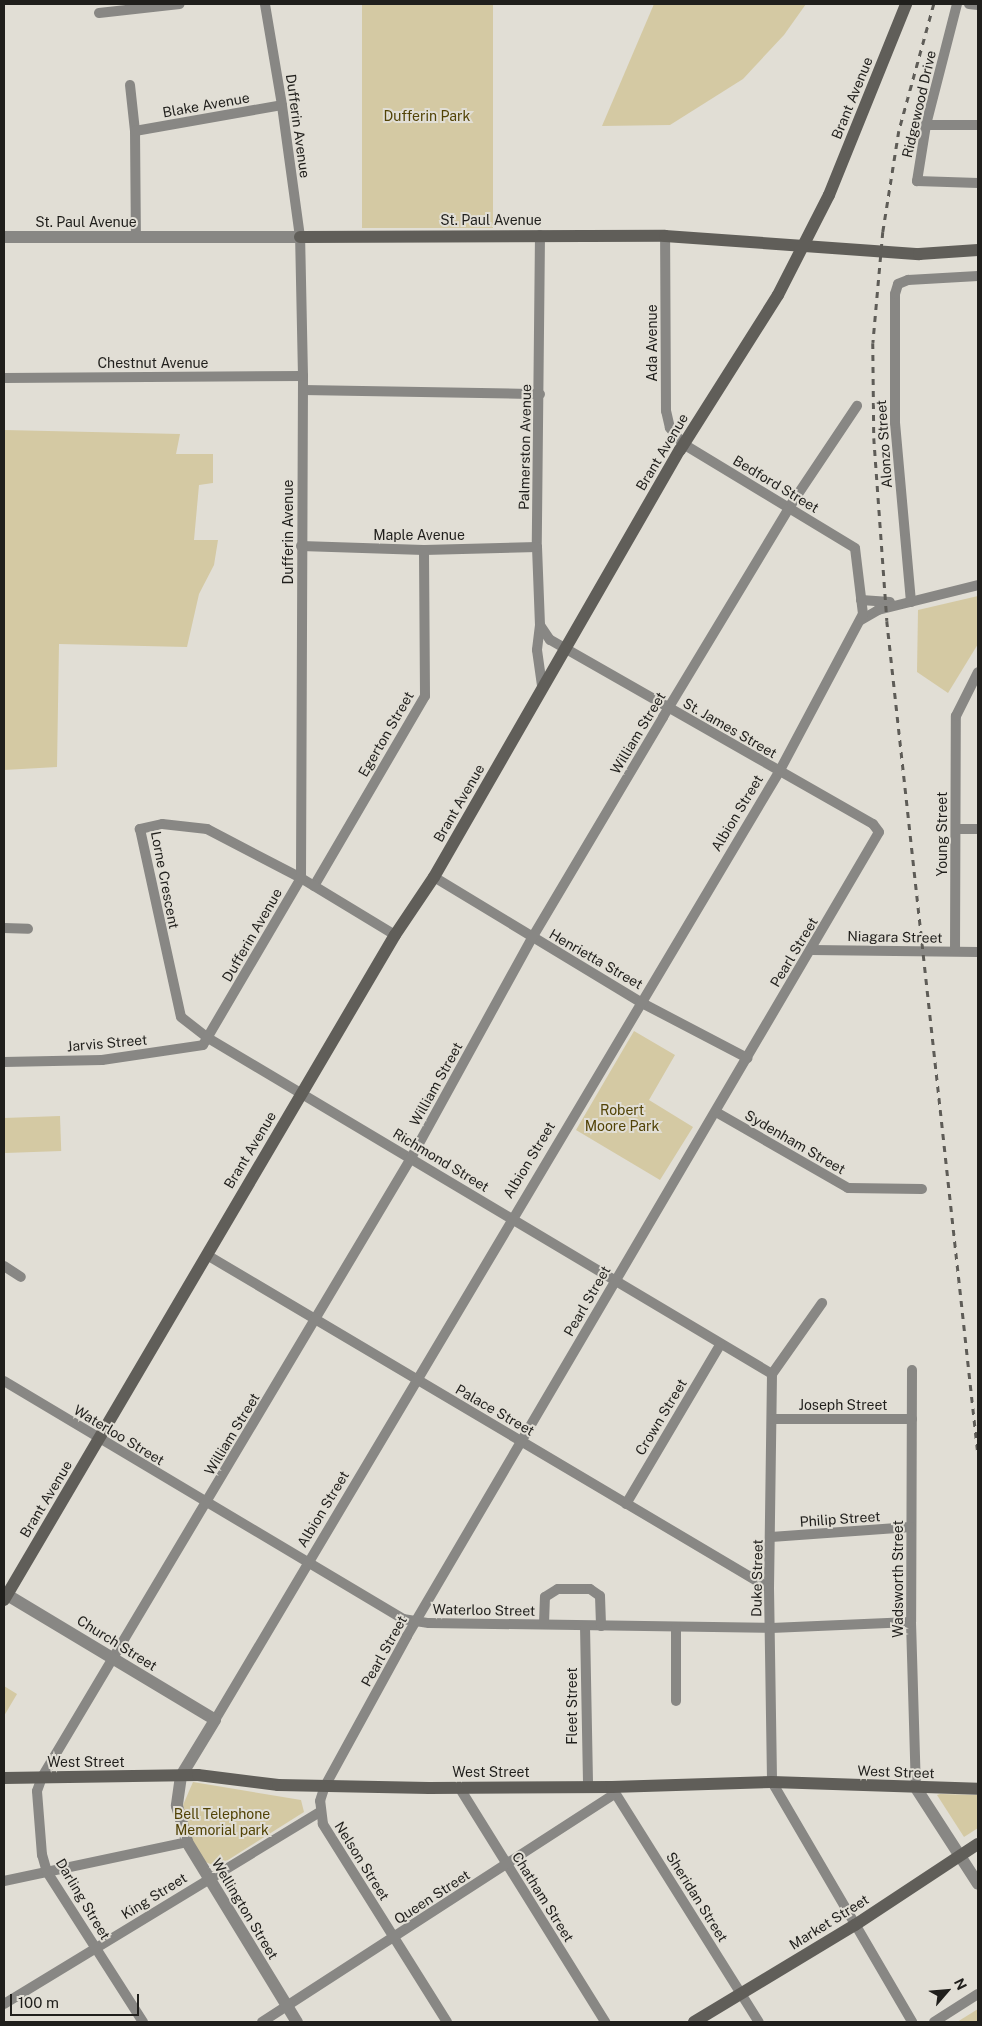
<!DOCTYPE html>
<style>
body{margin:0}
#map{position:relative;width:982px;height:2026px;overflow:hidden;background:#e1ded5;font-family:"Public Sans",sans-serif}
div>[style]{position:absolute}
.green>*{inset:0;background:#d4c9a3;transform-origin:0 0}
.minor>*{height:10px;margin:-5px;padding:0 5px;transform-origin:5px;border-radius:5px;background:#888784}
.tertiary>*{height:12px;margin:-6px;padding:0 6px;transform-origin:6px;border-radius:6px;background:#888784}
.secondary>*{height:12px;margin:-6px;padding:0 6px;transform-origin:6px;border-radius:6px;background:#605e59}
.rail>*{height:2.5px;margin-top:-1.25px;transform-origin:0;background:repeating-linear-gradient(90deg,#5e5c57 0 6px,transparent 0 12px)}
span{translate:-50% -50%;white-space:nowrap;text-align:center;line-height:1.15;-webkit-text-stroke:4px #e1ded5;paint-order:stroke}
.street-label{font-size:14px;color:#201f1c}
.park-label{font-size:14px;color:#524306}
.frame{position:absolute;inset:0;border:5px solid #201f1c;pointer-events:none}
.north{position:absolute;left:922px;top:1966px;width:50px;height:50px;-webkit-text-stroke:4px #e1ded5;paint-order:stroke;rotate:63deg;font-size:14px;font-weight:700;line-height:20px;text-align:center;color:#201f1c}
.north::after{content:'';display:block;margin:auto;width:18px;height:22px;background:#201f1c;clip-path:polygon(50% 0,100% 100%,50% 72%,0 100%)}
.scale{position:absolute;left:10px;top:1994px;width:129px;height:22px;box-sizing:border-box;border:2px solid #201f1c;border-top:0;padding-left:6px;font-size:15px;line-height:18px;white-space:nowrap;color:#201f1c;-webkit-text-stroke:4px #e1ded5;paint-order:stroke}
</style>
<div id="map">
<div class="green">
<div style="left:362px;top:4px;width:131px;height:224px"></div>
<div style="clip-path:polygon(654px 4px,806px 4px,784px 35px,743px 79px,670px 125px,602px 126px)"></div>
<div style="clip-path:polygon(4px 430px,180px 434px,176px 454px,213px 454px,213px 483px,199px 485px,194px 540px,218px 540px,214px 565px,199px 594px,187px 647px,59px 644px,57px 767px,4px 770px)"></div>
<div style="clip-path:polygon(978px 596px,978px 644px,948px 693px,917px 672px,918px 610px)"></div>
<div style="clip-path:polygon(634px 1031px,675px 1055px,649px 1100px,693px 1127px,660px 1180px,576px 1130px)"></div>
<div style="left:60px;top:1116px;width:35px;height:56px;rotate:88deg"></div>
<div style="clip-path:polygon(4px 1686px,17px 1694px,4px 1716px)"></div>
<div style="clip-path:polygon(193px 1782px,301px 1800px,304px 1812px,217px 1867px,201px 1860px,190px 1839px,183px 1805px)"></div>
<div style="clip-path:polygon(940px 1794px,978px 1795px,978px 1828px,964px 1837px,937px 1795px)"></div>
<div style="clip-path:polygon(978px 2009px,978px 2022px,957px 2022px)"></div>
</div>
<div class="minor">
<div style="left:957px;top:4px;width:125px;rotate:104.4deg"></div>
<div style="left:926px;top:125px;width:57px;rotate:99.1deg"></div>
<div style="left:917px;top:181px;width:61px;rotate:1.9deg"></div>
<div style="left:969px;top:4px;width:9px;rotate:6deg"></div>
<div style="left:99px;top:13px;width:81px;rotate:-6.3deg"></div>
<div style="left:130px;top:85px;width:46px;rotate:83.8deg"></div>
<div style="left:135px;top:131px;width:106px;rotate:89.5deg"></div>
<div style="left:926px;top:125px;width:52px"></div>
<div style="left:135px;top:131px;width:149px;rotate:-10deg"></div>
<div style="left:540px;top:235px;width:312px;rotate:90.6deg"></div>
<div style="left:537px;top:547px;width:78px;rotate:87.8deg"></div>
<div style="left:540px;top:625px;width:25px;rotate:97deg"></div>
<div style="left:537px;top:650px;width:37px;rotate:82deg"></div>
<div style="left:4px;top:378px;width:299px;rotate:-0.4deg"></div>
<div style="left:303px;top:390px;width:237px;rotate:1deg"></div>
<div style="left:301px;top:546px;width:123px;rotate:1.9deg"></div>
<div style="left:424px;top:550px;width:113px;rotate:-1.5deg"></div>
<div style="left:861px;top:600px;width:29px;rotate:4deg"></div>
<div style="left:911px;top:602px;width:180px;rotate:-95.1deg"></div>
<div style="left:895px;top:423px;width:129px;rotate:-90deg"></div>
<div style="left:895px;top:294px;width:10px;rotate:-73deg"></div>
<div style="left:898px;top:284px;width:11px;rotate:-22deg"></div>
<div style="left:908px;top:280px;width:70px;rotate:-3.3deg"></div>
<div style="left:861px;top:620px;width:20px;rotate:-30deg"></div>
<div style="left:878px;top:610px;width:103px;rotate:-14deg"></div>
<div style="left:956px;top:829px;width:22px"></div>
<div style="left:434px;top:877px;width:243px;rotate:31.2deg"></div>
<div style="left:642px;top:1003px;width:119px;rotate:27.6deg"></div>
<div style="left:314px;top:886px;width:220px;rotate:-59.7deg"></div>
<div style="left:425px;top:696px;width:146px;rotate:-90.4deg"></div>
<div style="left:4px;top:928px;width:24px;rotate:2deg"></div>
<div style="left:395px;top:935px;width:110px;rotate:-148.8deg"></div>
<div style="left:301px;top:878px;width:106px;rotate:-152.5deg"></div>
<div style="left:207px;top:829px;width:45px;rotate:-173.7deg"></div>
<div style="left:162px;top:824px;width:23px;rotate:167deg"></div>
<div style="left:140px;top:829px;width:192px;rotate:77.7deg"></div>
<div style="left:181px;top:1017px;width:34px;rotate:38deg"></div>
<div style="left:208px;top:1038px;width:656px;rotate:30.78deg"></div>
<div style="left:812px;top:950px;width:166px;rotate:0.7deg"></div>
<div style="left:955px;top:951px;width:235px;rotate:-89.8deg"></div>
<div style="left:956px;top:716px;width:49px;rotate:-63.4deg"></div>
<div style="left:4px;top:1062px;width:98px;rotate:-1.2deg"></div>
<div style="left:102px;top:1060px;width:102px;rotate:-8.4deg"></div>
<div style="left:203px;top:1045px;width:194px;rotate:-59.6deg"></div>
<div style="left:301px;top:878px;width:502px;rotate:-89.77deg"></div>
<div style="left:303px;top:376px;width:139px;rotate:-91.2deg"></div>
<div style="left:300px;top:237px;width:133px;rotate:-97.8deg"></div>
<div style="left:282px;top:105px;width:102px;rotate:-99.6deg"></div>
<div style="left:716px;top:1112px;width:152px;rotate:29.9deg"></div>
<div style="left:848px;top:1188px;width:74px;rotate:0.8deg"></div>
<div style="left:207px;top:1255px;width:653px;rotate:30.65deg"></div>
<div style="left:4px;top:1266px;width:20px;rotate:33deg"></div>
<div style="left:912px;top:1370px;width:252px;rotate:90.2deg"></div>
<div style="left:911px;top:1622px;width:166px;rotate:88.3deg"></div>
<div style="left:772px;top:1374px;width:214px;rotate:90.8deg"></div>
<div style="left:769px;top:1588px;width:194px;rotate:89.1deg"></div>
<div style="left:772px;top:1782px;width:278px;rotate:59.7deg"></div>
<div style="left:772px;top:1374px;width:87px;rotate:-54.8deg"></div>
<div style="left:4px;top:1381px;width:465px;rotate:30.8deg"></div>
<div style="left:403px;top:1619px;width:26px;rotate:9deg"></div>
<div style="left:429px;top:1623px;width:342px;rotate:0.8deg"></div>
<div style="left:771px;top:1628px;width:140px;rotate:-2.5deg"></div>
<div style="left:773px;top:1419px;width:139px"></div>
<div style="left:626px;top:1504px;width:185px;rotate:-59.4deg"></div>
<div style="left:771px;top:1537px;width:140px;rotate:-4.1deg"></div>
<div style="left:544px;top:1624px;width:27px;rotate:-88deg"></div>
<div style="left:545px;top:1597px;width:15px;rotate:-32deg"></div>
<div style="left:558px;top:1589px;width:32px"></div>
<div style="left:590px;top:1589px;width:12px;rotate:35deg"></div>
<div style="left:600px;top:1596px;width:30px;rotate:88deg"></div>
<div style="left:585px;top:1626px;width:161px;rotate:88.9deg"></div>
<div style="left:676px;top:1627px;width:74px;rotate:90deg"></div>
<div style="left:215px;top:1720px;width:1103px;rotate:-59.25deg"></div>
<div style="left:779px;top:772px;width:179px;rotate:-62deg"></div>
<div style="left:863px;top:614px;width:66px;rotate:-96.9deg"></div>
<div style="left:855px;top:548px;width:201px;rotate:-148.8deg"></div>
<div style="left:683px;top:444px;width:21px;rotate:-129deg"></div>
<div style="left:670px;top:428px;width:17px;rotate:-103deg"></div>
<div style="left:666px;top:411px;width:175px;rotate:-90.3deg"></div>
<div style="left:459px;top:1787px;width:277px;rotate:58.1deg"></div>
<div style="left:612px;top:1788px;width:276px;rotate:57.9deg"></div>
<div style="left:4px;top:1881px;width:187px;rotate:-12deg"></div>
<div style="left:4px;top:2004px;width:371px;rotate:-31.3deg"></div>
<div style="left:143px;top:2022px;width:178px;rotate:-122.6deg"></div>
<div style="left:47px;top:1872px;width:18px;rotate:-106deg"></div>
<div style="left:42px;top:1855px;width:64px;rotate:-94.5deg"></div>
<div style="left:37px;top:1791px;width:15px;rotate:-70deg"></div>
<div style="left:42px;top:1777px;width:721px;rotate:-59.2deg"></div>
<div style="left:411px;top:1158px;width:251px;rotate:-61.2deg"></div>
<div style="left:532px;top:938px;width:257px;rotate:-59.3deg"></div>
<div style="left:663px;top:717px;width:250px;rotate:-58.9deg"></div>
<div style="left:792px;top:503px;width:117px;rotate:-56.2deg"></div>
<div style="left:262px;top:2022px;width:420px;rotate:-32.9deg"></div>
<div style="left:447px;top:2022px;width:234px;rotate:-122.1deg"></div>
<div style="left:323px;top:1824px;width:23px;rotate:-97deg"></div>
<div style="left:320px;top:1801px;width:16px;rotate:-72deg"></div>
<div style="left:325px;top:1786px;width:171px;rotate:-61.3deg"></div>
<div style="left:407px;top:1636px;width:932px;rotate:-59.58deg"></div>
<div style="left:879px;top:832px;width:10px;rotate:-127deg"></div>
<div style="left:873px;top:824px;width:372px;rotate:-150.3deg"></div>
<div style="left:550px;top:640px;width:18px;rotate:-124deg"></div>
<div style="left:934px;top:2022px;width:52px;rotate:-32.5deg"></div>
</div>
<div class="tertiary">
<div style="left:4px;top:237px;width:296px"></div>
<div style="left:4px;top:1593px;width:246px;rotate:31deg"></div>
<div style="left:215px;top:1720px;width:66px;rotate:121.3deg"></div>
<div style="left:181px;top:1776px;width:30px;rotate:98deg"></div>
<div style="left:177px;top:1806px;width:37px;rotate:74deg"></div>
<div style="left:187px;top:1842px;width:211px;rotate:58.6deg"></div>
<div style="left:916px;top:1788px;width:114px;rotate:57.1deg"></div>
</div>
<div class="secondary">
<div style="left:300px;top:237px;width:365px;rotate:-0.2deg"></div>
<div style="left:665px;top:236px;width:255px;rotate:4.1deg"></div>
<div style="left:919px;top:254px;width:59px;rotate:-3.9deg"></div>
<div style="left:4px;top:1600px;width:771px;rotate:-59.55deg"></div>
<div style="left:395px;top:935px;width:70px;rotate:-56.1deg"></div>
<div style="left:434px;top:877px;width:493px;rotate:-60.1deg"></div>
<div style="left:680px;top:450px;width:183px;rotate:-57.7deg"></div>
<div style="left:778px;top:295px;width:112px;rotate:-63deg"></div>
<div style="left:829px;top:195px;width:206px;rotate:-68deg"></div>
<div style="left:4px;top:1778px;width:194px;rotate:-0.9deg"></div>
<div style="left:198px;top:1775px;width:81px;rotate:7.1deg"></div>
<div style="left:278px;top:1785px;width:151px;rotate:1.1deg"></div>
<div style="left:429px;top:1788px;width:183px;rotate:-0.3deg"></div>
<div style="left:612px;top:1787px;width:160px;rotate:-1.8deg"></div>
<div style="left:772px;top:1782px;width:206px;rotate:1.9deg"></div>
<div style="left:694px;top:2022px;width:188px;rotate:-31.1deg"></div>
<div style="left:855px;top:1925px;width:147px;rotate:-33.4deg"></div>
</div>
<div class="rail">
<div style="left:934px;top:4px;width:132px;rotate:105.4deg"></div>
<div style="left:899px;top:131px;width:102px;rotate:99deg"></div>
<div style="left:883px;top:232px;width:111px;rotate:95.1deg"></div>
<div style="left:873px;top:343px;width:95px;rotate:89.4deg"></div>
<div style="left:874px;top:438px;width:183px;rotate:85.9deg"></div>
<div style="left:887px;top:621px;width:837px;rotate:83.76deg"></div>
</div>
<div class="street-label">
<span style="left:852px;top:98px;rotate:-68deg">Brant Avenue</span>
<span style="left:919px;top:104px;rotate:-77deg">Ridgewood Drive</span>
<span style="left:206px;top:105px;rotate:-10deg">Blake Avenue</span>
<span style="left:298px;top:126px;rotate:82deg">Dufferin Avenue</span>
<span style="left:491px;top:220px">St. Paul Avenue</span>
<span style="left:86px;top:222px">St. Paul Avenue</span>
<span style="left:652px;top:343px;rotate:-90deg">Ada Avenue</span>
<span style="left:153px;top:363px">Chestnut Avenue</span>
<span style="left:884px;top:444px;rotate:-94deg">Alonzo Street</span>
<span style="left:525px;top:447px;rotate:-89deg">Palmerston Avenue</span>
<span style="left:662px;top:452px;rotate:-59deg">Brant Avenue</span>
<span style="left:776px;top:484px;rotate:31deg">Bedford Street</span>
<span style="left:288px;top:532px;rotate:-90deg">Dufferin Avenue</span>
<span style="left:419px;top:535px">Maple Avenue</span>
<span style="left:730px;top:728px;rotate:30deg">St. James Street</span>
<span style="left:638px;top:733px;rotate:-59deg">William Street</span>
<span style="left:386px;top:734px;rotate:-60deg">Egerton Street</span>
<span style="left:459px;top:803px;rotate:-60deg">Brant Avenue</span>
<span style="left:737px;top:813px;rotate:-59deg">Albion Street</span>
<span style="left:942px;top:834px;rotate:-90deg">Young Street</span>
<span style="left:165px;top:880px;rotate:79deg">Lorne Crescent</span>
<span style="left:252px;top:935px;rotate:-60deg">Dufferin Avenue</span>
<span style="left:895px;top:937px;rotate:1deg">Niagara Street</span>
<span style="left:794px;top:952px;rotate:-59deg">Pearl Street</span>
<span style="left:596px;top:959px;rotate:30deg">Henrietta Street</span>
<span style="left:107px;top:1043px;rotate:-5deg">Jarvis Street</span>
<span style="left:436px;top:1084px;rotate:-61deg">William Street</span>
<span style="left:795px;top:1142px;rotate:30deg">Sydenham Street</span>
<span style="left:250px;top:1150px;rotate:-59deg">Brant Avenue</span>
<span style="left:441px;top:1160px;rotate:31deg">Richmond Street</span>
<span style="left:529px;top:1160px;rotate:-59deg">Albion Street</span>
<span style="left:587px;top:1301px;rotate:-60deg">Pearl Street</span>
<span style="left:843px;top:1405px">Joseph Street</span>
<span style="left:495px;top:1410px;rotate:30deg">Palace Street</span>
<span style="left:661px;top:1417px;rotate:-59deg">Crown Street</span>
<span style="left:232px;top:1434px;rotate:-59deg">William Street</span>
<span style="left:119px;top:1435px;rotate:31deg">Waterloo Street</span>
<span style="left:46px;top:1499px;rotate:-59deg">Brant Avenue</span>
<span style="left:323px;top:1509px;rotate:-59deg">Albion Street</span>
<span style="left:840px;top:1519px;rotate:-4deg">Philip Street</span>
<span style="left:757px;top:1578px;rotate:-89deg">Duke Street</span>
<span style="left:898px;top:1579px;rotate:-90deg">Wadsworth Street</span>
<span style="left:484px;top:1610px;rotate:1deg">Waterloo Street</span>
<span style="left:117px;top:1643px;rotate:32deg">Church Street</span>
<span style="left:384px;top:1651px;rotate:-61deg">Pearl Street</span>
<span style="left:572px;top:1706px;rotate:-90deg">Fleet Street</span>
<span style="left:86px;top:1762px">West Street</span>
<span style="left:491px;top:1772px">West Street</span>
<span style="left:896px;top:1772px;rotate:2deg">West Street</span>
<span style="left:362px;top:1861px;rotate:58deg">Nelson Street</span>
<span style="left:154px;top:1896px;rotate:-32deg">King Street</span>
<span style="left:432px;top:1897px;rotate:-33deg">Queen Street</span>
<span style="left:543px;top:1897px;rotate:58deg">Chatham Street</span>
<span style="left:697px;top:1897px;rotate:58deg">Sheridan Street</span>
<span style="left:83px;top:1899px;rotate:59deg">Darling Street</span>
<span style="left:245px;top:1909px;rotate:59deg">Wellington Street</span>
<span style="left:829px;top:1922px;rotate:-32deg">Market Street</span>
</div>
<div class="park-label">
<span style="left:427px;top:116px">Dufferin Park</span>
<span style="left:622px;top:1118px">Robert<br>Moore Park</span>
<span style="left:222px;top:1822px">Bell Telephone<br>Memorial park</span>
</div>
<div class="frame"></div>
<div class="north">N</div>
<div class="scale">100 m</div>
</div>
